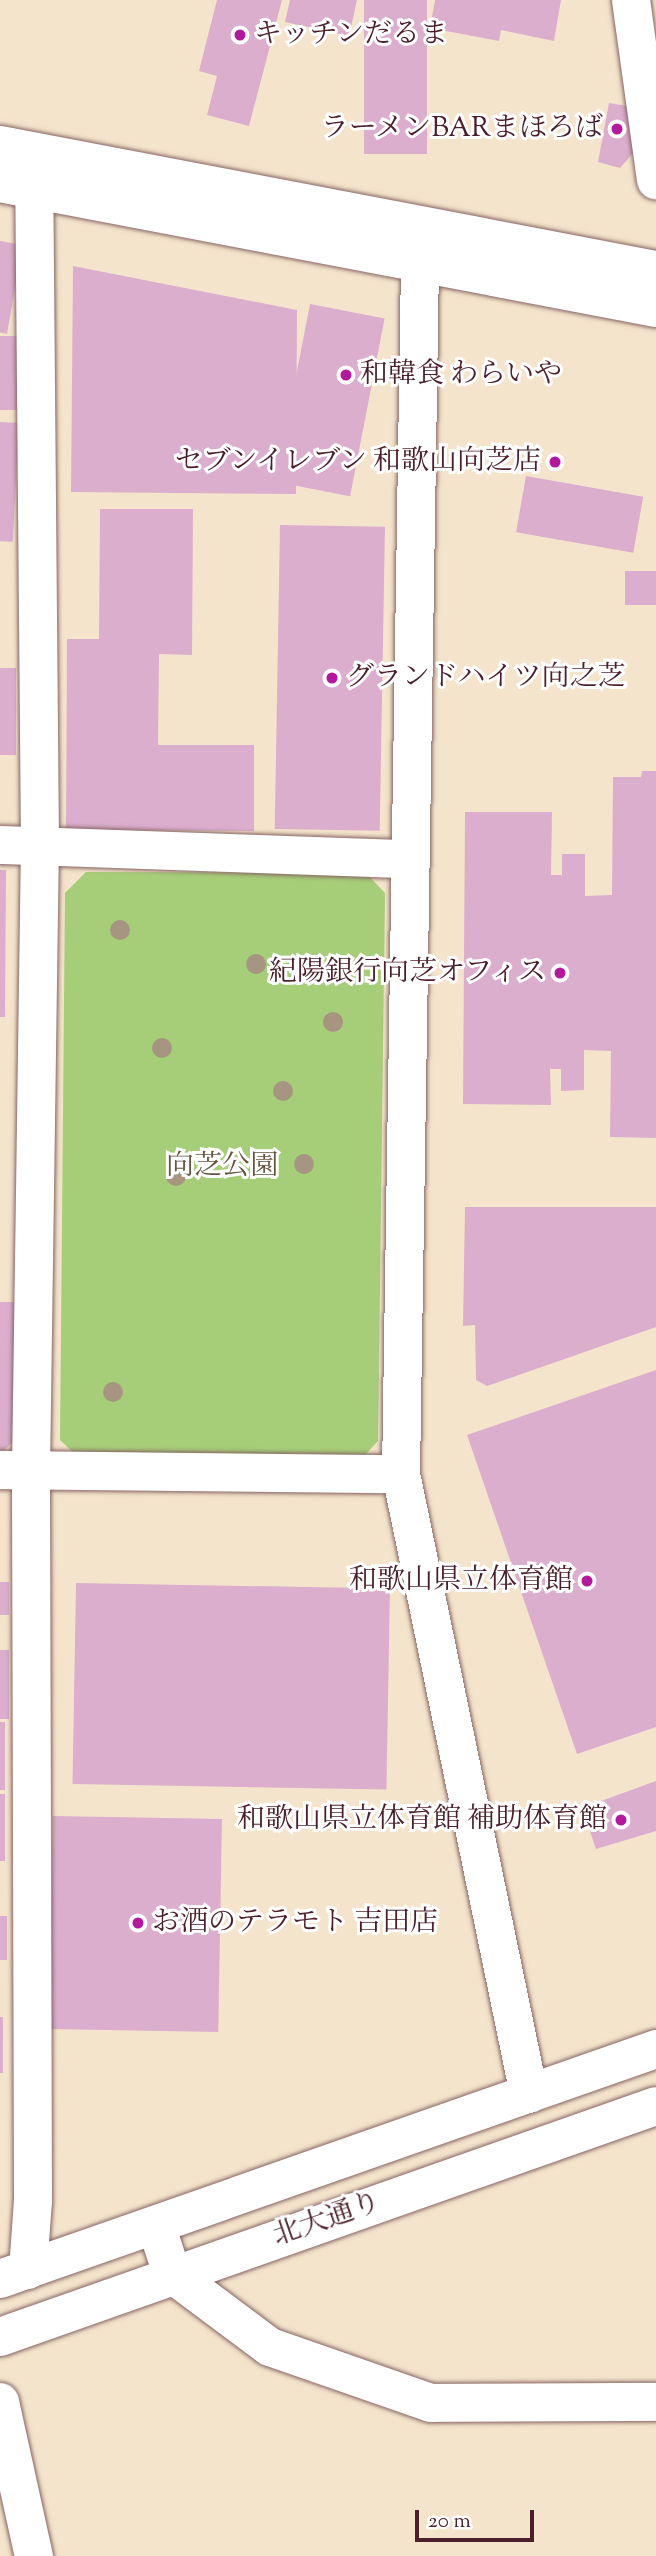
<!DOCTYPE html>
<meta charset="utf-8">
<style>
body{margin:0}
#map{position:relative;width:656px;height:2556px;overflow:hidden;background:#f4e4cb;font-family:"Sorts Mill Goudy","Noto Serif JP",serif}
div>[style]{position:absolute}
.green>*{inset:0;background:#a6ce79}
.building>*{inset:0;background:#dbaece;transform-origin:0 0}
.roads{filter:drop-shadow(0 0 2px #866463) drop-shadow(0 0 2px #866463)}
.minor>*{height:38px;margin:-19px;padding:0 19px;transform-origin:19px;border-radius:19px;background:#fff}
.tertiary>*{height:38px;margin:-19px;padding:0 19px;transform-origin:19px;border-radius:19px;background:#fff}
.trees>*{width:20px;height:20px;margin:-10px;border-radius:50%;background:#a69580}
.dots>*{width:19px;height:19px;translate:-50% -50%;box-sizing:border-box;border:4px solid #fff;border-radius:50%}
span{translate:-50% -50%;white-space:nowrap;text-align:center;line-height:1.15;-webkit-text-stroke:6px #fff;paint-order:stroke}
.poi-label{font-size:28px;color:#4a1f2b}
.left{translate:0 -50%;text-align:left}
.right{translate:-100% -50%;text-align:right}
.park-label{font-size:28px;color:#665442}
.street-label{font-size:28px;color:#4a1f2b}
.scale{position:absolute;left:415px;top:2510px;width:119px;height:32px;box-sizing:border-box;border:4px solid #4a1f2b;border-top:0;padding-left:9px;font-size:21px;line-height:24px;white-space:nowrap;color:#4a1f2b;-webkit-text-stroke:5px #fff;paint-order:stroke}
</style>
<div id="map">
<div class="green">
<div style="clip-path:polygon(86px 872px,366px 873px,385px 893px,378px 1441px,364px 1456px,75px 1454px,60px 1440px,65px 893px)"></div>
</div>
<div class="building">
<div style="clip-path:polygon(217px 0,282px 0,249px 126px,207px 115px,217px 76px,199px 71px)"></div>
<div style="clip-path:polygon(290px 0,357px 0,349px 36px,285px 22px)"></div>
<div style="left:364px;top:0;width:63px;height:154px"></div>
<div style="clip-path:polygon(435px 0,561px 0,554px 41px,501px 30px,499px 41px,430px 28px)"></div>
<div style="clip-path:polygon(609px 103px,627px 106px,634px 152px,620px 168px,598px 162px)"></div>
<div style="left:0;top:241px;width:23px;height:90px;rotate:10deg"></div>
<div style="clip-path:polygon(73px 266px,297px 310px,296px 494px,71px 492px)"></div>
<div style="left:310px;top:304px;width:76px;height:181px;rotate:11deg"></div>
<div style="left:0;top:336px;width:24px;height:74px"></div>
<div style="left:0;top:422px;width:19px;height:119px;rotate:3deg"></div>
<div style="left:526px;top:476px;width:119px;height:57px;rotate:10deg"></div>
<div style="clip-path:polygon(100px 509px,193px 509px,192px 655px,159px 654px,158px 745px,254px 745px,254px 831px,66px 830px,67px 639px,99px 639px)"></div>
<div style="left:280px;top:525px;width:105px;height:304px;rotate:1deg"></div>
<div style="left:625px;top:571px;width:31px;height:34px"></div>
<div style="left:0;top:668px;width:16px;height:87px"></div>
<div style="clip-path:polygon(642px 771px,656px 771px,656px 1138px,610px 1137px,611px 1051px,584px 1050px,584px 1090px,561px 1091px,561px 1069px,550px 1069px,551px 1105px,463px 1104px,465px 812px,552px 812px,551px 875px,562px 875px,562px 854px,585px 854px,585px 896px,612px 895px,613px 777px,641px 777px)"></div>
<div style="clip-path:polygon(0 870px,6px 870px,5px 1017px,0 1017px)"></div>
<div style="clip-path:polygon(465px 1207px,656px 1207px,656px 1327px,487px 1386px,476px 1380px,475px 1325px,463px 1326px)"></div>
<div style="clip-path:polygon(0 1302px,15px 1302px,14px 1441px,0 1454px)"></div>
<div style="clip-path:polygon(656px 1370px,656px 1727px,577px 1754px,467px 1435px)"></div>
<div style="left:0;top:1582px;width:9px;height:33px"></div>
<div style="left:76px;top:1583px;width:314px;height:201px;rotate:1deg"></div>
<div style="left:0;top:1650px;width:9px;height:69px"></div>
<div style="left:0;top:1722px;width:5px;height:68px"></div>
<div style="clip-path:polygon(656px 1781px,656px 1831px,596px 1849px,582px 1808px)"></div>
<div style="left:0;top:1794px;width:5px;height:67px"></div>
<div style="left:53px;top:1816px;width:169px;height:213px;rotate:1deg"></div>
<div style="left:0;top:1916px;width:7px;height:44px"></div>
<div style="left:0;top:2017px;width:3px;height:56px"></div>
</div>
<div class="roads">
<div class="minor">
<div style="left:631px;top:0;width:182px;rotate:82.1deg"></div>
<div style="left:0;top:845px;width:410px;rotate:2deg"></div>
<div style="left:0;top:1470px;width:401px;rotate:0.6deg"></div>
<div style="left:156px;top:2225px;width:52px;rotate:71.9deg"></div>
<div style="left:172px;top:2274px;width:122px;rotate:36.7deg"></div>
<div style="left:270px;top:2347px;width:170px;rotate:19.2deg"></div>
<div style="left:431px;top:2403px;width:225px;rotate:-0.3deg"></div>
<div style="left:28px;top:2270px;width:69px;rotate:-85.9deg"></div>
<div style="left:33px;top:2201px;width:730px;rotate:-90.16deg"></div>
<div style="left:31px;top:1471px;width:626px;rotate:-89.18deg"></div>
<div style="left:40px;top:845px;width:686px;rotate:-90.5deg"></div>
<div style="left:0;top:2402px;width:158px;rotate:77.6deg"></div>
</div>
<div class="tertiary">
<div style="left:0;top:145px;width:668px;rotate:10.79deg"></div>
<div style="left:0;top:183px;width:668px;rotate:10.79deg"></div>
<div style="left:426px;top:228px;width:36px;rotate:99deg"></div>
<div style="left:420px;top:264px;width:1210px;rotate:90.9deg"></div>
<div style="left:401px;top:1474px;width:633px;rotate:78.34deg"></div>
<div style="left:0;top:2279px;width:695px;rotate:-19.32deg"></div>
<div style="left:0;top:2337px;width:695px;rotate:-19.4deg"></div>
</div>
</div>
<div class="trees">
<div style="left:120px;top:930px"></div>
<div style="left:256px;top:964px"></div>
<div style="left:333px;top:1022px"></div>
<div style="left:162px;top:1048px"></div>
<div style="left:283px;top:1091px"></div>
<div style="left:304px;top:1164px"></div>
<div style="left:176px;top:1176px"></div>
<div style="left:113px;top:1392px"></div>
</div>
<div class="dots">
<div style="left:240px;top:35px;background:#b5179e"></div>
<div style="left:617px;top:129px;background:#b5179e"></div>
<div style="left:346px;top:375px;background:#b5179e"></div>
<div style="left:555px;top:462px;background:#b5179e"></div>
<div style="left:332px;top:678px;background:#b5179e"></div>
<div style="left:560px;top:973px;background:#b5179e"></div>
<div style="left:587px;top:1581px;background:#b5179e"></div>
<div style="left:621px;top:1820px;background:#b5179e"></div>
<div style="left:138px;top:1923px;background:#b5179e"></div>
</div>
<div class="poi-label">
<span class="left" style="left:254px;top:35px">キッチンだるま</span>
<span class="right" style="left:603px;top:129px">ラーメンBARまほろば</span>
<span class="left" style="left:360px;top:375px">和韓食 わらいや</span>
<span class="right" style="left:541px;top:462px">セブンイレブン 和歌山向芝店</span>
<span class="left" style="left:346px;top:678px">グランドハイツ向之芝</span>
<span class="right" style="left:546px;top:973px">紀陽銀行向芝オフィス</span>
<span class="right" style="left:573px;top:1581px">和歌山県立体育館</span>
<span class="right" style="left:607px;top:1820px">和歌山県立体育館 補助体育館</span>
<span class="left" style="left:152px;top:1923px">お酒のテラモト 吉田店</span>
</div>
<div class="park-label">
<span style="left:222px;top:1167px">向芝公園</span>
</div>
<div class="street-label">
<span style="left:327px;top:2220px;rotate:-19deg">北大通り</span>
</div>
<div class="scale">20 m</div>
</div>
